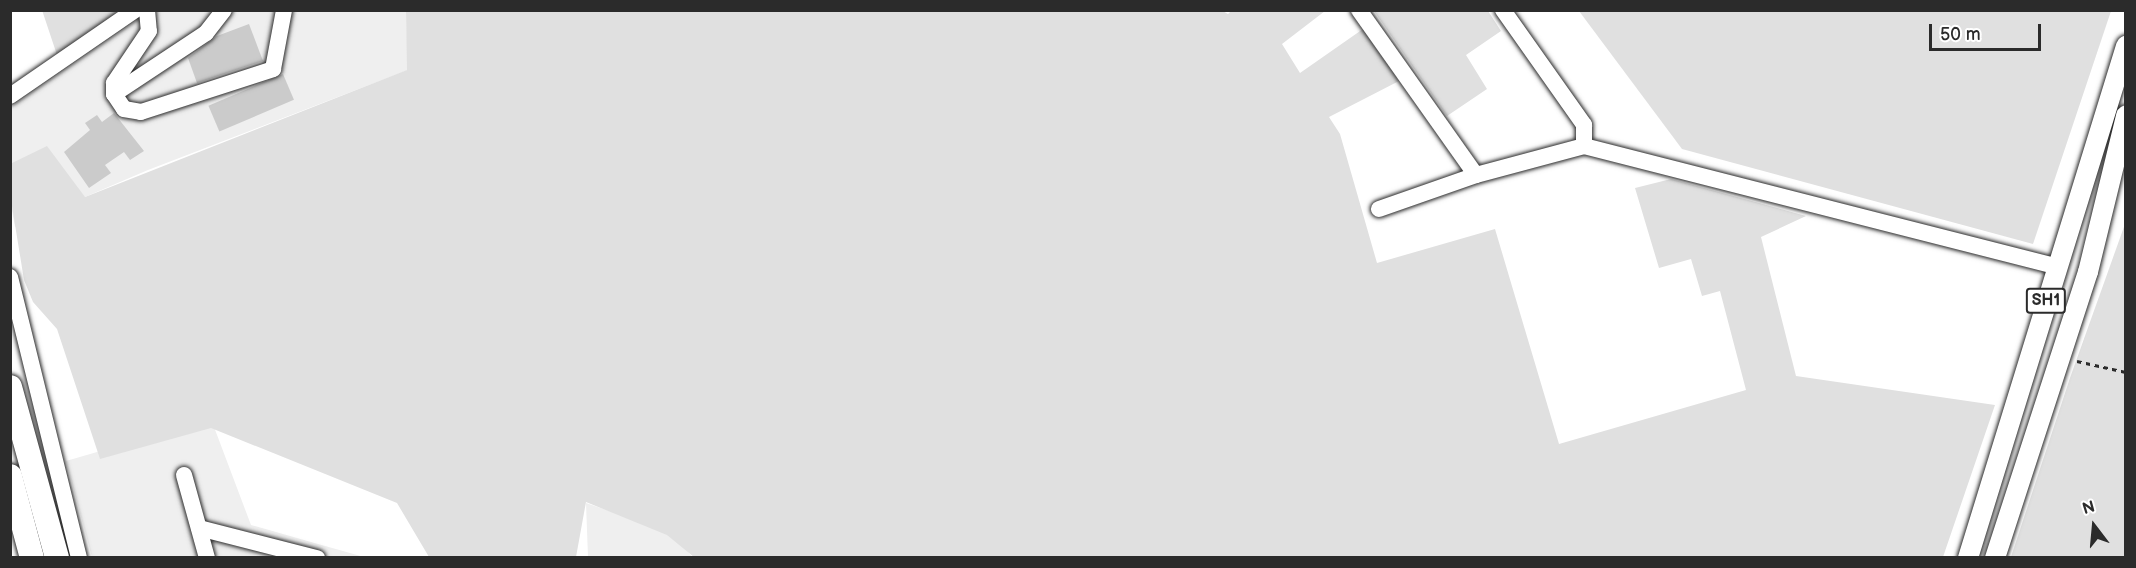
<!DOCTYPE html>
<style>
body{margin:0}
#map{position:relative;width:2136px;height:568px;overflow:hidden;background:#fff;font-family:"Balsamiq Sans",sans-serif}
div>[style]{position:absolute}
.built>*{inset:0;background:#efefef}
.green>*{inset:0;background:#e0e0e0}
.building>*{inset:0;background:#cbcbcb;transform-origin:0 0}
.path>*{height:3px;margin-top:-1.5px;transform-origin:0;background:repeating-linear-gradient(90deg,#2b2b2b 0 4.5px,transparent 0 9px)}
.roads{filter:drop-shadow(0 0 2px #2b2b2b) drop-shadow(0 0 2px #2b2b2b)}
.minor>*{height:16px;margin:-8px;padding:0 8px;transform-origin:8px;border-radius:8px;background:#fff}
.major>*{height:20px;margin:-10px;padding:0 10px;transform-origin:10px;border-radius:10px;background:#fff}
.highway>*{height:24px;margin:-12px;padding:0 12px;transform-origin:12px;border-radius:12px;background:#fff}
span{translate:-50% -50%;white-space:nowrap;text-align:center;line-height:1.15;-webkit-text-stroke:5px #fff;paint-order:stroke}
.shield-label span{padding:2px 4px;background:#fff;border:2px solid;border-radius:4px;-webkit-text-stroke-width:0}
.shield-label{font-size:16px;color:#2b2b2b;font-weight:700}
.frame{position:absolute;inset:0;border:12px solid #2b2b2b;pointer-events:none}
.north{position:absolute;left:2064px;top:496px;width:60px;height:60px;-webkit-text-stroke:4px #fff;paint-order:stroke;rotate:344deg;font-size:16px;font-weight:700;line-height:24px;text-align:center;color:#2b2b2b}
.north::after{content:'';display:block;margin:auto;width:21px;height:27px;background:#2b2b2b;clip-path:polygon(50% 0,100% 100%,50% 72%,0 100%)}
.scale{position:absolute;left:1929px;top:24px;width:112px;height:27px;box-sizing:border-box;border:3px solid #2b2b2b;border-top:0;padding-left:8px;font-size:18px;line-height:21px;white-space:nowrap;color:#2b2b2b;-webkit-text-stroke:4px #fff;paint-order:stroke}
</style>
<div id="map">
<div class="built">
<div style="clip-path:polygon(151px 11px,406px 11px,408px 70px,148px 170px,15px 227px,10px 200px,10px 108px)"></div>
<div style="clip-path:polygon(211px 419px,251px 525px,364px 557px,92px 557px,66px 461px)"></div>
<div style="clip-path:polygon(586px 503px,673px 533px,692px 557px,588px 557px)"></div>
</div>
<div class="green">
<div style="clip-path:polygon(42px 10px,122px 11px,57px 55px)"></div>
<div style="clip-path:polygon(1221px 10px,1228px 14px,1232px 10px,1325px 11px,1282px 44px,1300px 73px,1363px 29px,1399px 81px,1329px 117px,1340px 134px,1377px 263px,1495px 229px,1559px 444px,1746px 390px,1720px 291px,1702px 296px,1691px 259px,1659px 268px,1635px 188px,1671px 179px,1806px 216px,1761px 237px,1796px 376px,1995px 405px,1943px 557px,695px 558px,667px 535px,586px 502px,576px 557px,429px 557px,397px 503px,211px 428px,100px 459px,57px 329px,33px 302px,24px 280px,11px 200px,10px 164px,47px 146px,85px 197px,407px 70px,406px 11px)"></div>
<div style="clip-path:polygon(1374px 11px,1488px 11px,1501px 31px,1466px 55px,1487px 89px,1447px 116px)"></div>
<div style="clip-path:polygon(1579px 11px,2111px 11px,2033px 244px,1682px 149px)"></div>
<div style="clip-path:polygon(2125px 224px,2125px 557px,2011px 557px,2070px 378px)"></div>
</div>
<div class="building">
<div style="clip-path:polygon(249px 24px,263px 61px,197px 83px,188px 58px,217px 36px)"></div>
<div style="left:283px;top:74px;width:28px;height:81px;rotate:67deg"></div>
<div style="clip-path:polygon(114px 113px,144px 151px,130px 160px,124px 152px,105px 165px,111px 173px,89px 188px,64px 152px,90px 130px,85px 123px,97px 115px,102px 122px)"></div>
</div>
<div class="path">
<div style="left:2077px;top:361px;width:50px;rotate:12.7deg"></div>
</div>
<div class="roads">
<div class="minor">
<div style="left:147px;top:10px;width:21px;rotate:85deg"></div>
<div style="left:149px;top:31px;width:63px;rotate:123.9deg"></div>
<div style="left:114px;top:83px;width:11px;rotate:90deg"></div>
<div style="left:114px;top:94px;width:18px;rotate:56deg"></div>
<div style="left:124px;top:109px;width:17px;rotate:10deg"></div>
<div style="left:141px;top:112px;width:139px;rotate:-18deg"></div>
<div style="left:273px;top:69px;width:60px;rotate:-79.4deg"></div>
<div style="left:1359px;top:10px;width:202px;rotate:54.7deg"></div>
<div style="left:1476px;top:175px;width:112px;rotate:-15deg"></div>
<div style="left:1584px;top:146px;width:488px;rotate:14.3deg"></div>
<div style="left:1503px;top:10px;width:141px;rotate:54.8deg"></div>
<div style="left:1584px;top:125px;width:21px;rotate:90deg"></div>
<div style="left:114px;top:94px;width:110px;rotate:-33.5deg"></div>
<div style="left:206px;top:33px;width:29px;rotate:-52deg"></div>
<div style="left:10px;top:96px;width:152px;rotate:-34.5deg"></div>
<div style="left:1379px;top:209px;width:103px;rotate:-19.3deg"></div>
<div style="left:10px;top:277px;width:289px;rotate:76.2deg"></div>
<div style="left:184px;top:475px;width:86px;rotate:74.5deg"></div>
<div style="left:199px;top:528px;width:122px;rotate:14.3deg"></div>
</div>
<div class="major">
<div style="left:1968px;top:558px;width:536px;rotate:-72.85deg"></div>
<div style="left:1995px;top:558px;width:301px;rotate:-72deg"></div>
<div style="left:2088px;top:272px;width:161px;rotate:-76.3deg"></div>
</div>
<div class="highway">
<div style="left:10px;top:387px;width:177px;rotate:74.6deg"></div>
<div style="left:10px;top:476px;width:85px;rotate:75deg"></div>
</div>
</div>
<div class="shield-label">
<span style="left:2046px;top:301px">SH1</span>
</div>
<div class="frame"></div>
<div class="north">N</div>
<div class="scale">50 m</div>
</div>
